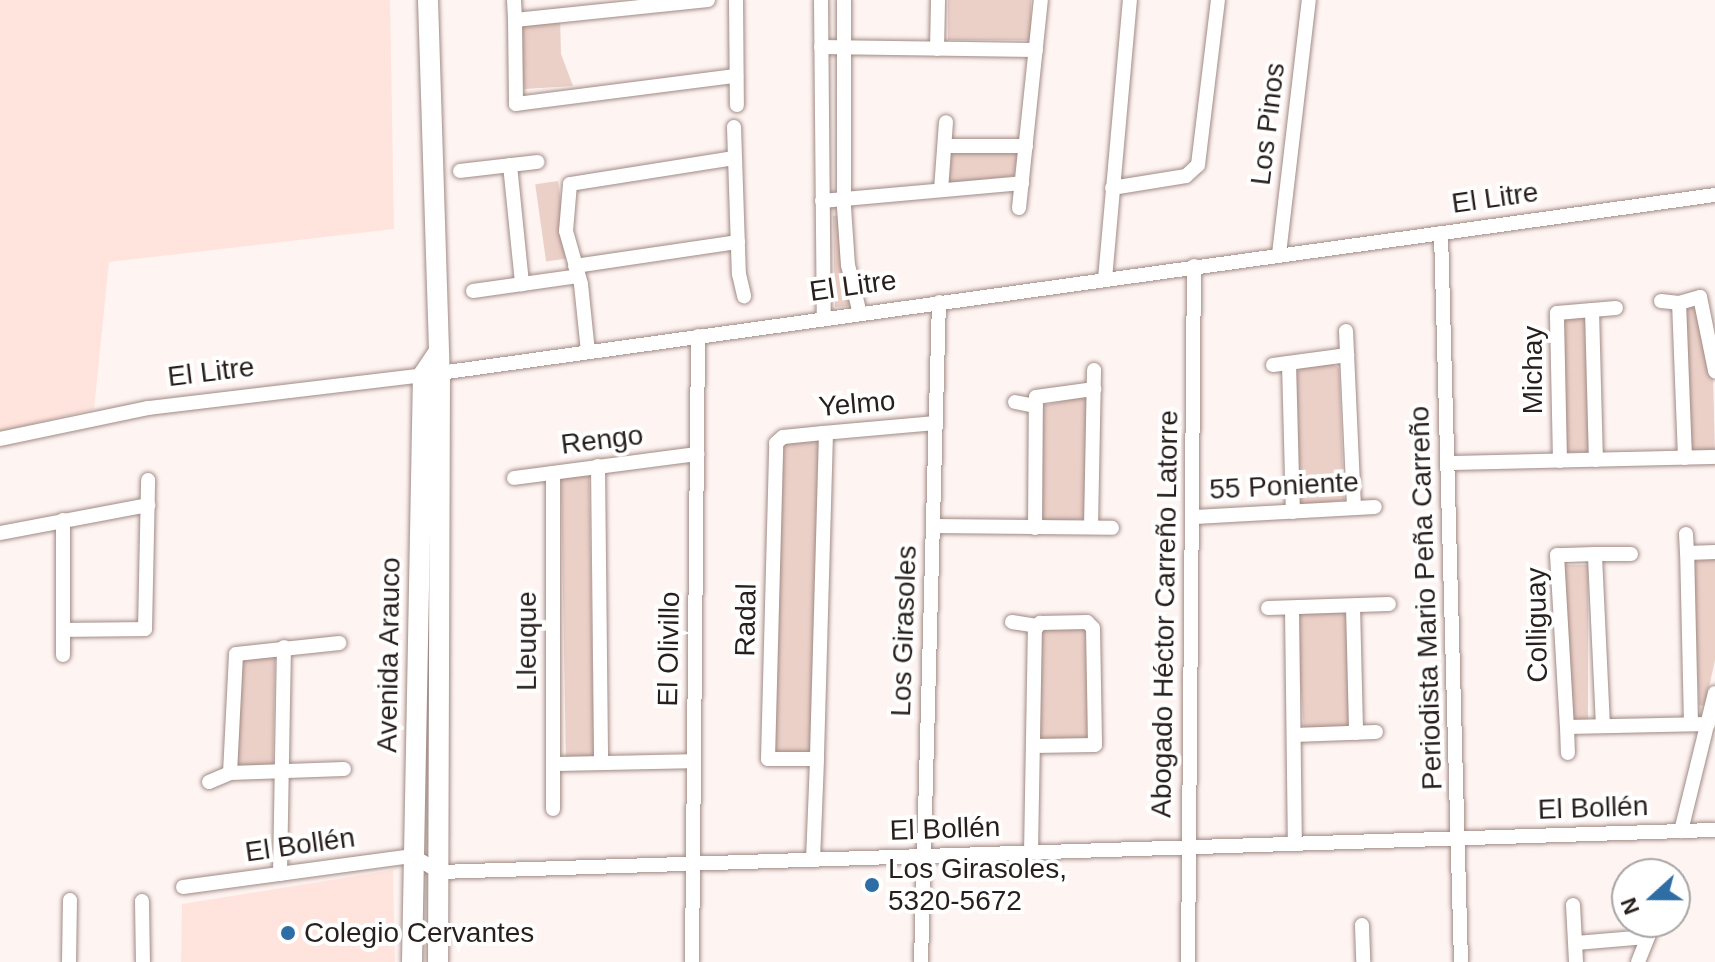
<!DOCTYPE html>
<meta charset="utf-8">
<style>
body{margin:0}
#map{position:relative;width:1715px;height:962px;overflow:hidden;background:#fef4f2;font-family:Arial,sans-serif}
div>[style]{position:absolute}
.built>*{inset:0;background:#ffe4dd}
.green>*{inset:0;background:#ebd0c8;transform-origin:0 0}
.roads{filter:drop-shadow(0 0 2px #a08a84) drop-shadow(0 0 2px #a08a84)}
.street>*{height:14px;margin:-7px;padding:0 7px;transform-origin:7px;border-radius:7px;background:#fff}
.secondary>*{height:20px;margin:-10px;padding:0 10px;transform-origin:10px;border-radius:10px;background:#fff}
.dots>*{width:22px;height:22px;translate:-50% -50%;box-sizing:border-box;border:4px solid #fff;border-radius:50%}
span{translate:-50% -50%;white-space:nowrap;text-align:center;line-height:1.15;-webkit-text-stroke:8px #fff;paint-order:stroke}
.street-label{font-size:28px;color:#281f1d}
.poi-label{font-size:28px;color:#281f1d}
.left{translate:0 -50%;text-align:left}
.north{position:absolute;left:1611px;top:858px;width:80px;height:80px;box-sizing:border-box;background:#fff;border:2px solid #a9a5a5;border-radius:50%;rotate:249deg;font-size:22px;font-weight:700;line-height:32px;text-align:center;color:#281f1d}
.north::after{content:'';display:block;margin:auto;width:28px;height:36px;background:#2f6ea5;clip-path:polygon(50% 0,100% 100%,50% 72%,0 100%)}
</style>
<div id="map">
<div class="built">
<div style="clip-path:polygon(0 0,390px 0,394px 229px,109px 262px,94px 409px,0 432px)"></div>
<div style="clip-path:polygon(393px 870px,395px 962px,181px 962px,182px 904px)"></div>
</div>
<div class="green">
<div style="left:948px;top:0;width:83px;height:40px"></div>
<div style="clip-path:polygon(560px 17px,561px 54px,573px 86px,524px 89px,517px 21px)"></div>
<div style="clip-path:polygon(951px 152px,1018px 153px,1014px 176px,949px 183px)"></div>
<div style="left:558px;top:181px;width:78px;height:23px;rotate:82deg"></div>
<div style="clip-path:polygon(840px 215px,850px 306px,835px 307px,833px 216px)"></div>
<div style="clip-path:polygon(1696px 304px,1713px 375px,1715px 453px,1689px 452px,1683px 308px)"></div>
<div style="left:1589px;top:316px;width:136px;height:29px;rotate:89deg"></div>
<div style="clip-path:polygon(1332px 364px,1339px 368px,1344px 500px,1302px 507px,1297px 498px,1295px 375px,1301px 368px)"></div>
<div style="clip-path:polygon(1084px 396px,1088px 401px,1088px 519px,1043px 522px,1039px 516px,1041px 406px)"></div>
<div style="left:821px;top:438px;width:315px;height:41px;rotate:92deg"></div>
<div style="left:589px;top:476px;width:280px;height:28px;rotate:89deg"></div>
<div style="clip-path:polygon(1715px 559px,1715px 660px,1705px 706px,1699px 705px,1693px 561px)"></div>
<div style="left:1564px;top:565px;width:24px;height:155px"></div>
<div style="clip-path:polygon(1341px 611px,1349px 617px,1353px 725px,1349px 730px,1304px 731px,1296px 618px,1301px 613px)"></div>
<div style="clip-path:polygon(1044px 626px,1084px 626px,1090px 631px,1087px 739px,1045px 742px,1038px 737px,1038px 635px)"></div>
<div style="left:275px;top:656px;width:110px;height:36px;rotate:91deg"></div>
</div>
<div class="roads">
<div class="street">
<div style="left:514px;top:0;width:20px;rotate:87deg"></div>
<div style="left:515px;top:20px;width:194px;rotate:-5.9deg"></div>
<div style="left:736px;top:0;width:105px;rotate:89.5deg"></div>
<div style="left:821px;top:0;width:319px;rotate:89.5deg"></div>
<div style="left:844px;top:0;width:207px;rotate:90deg"></div>
<div style="left:844px;top:207px;width:58px;rotate:86.1deg"></div>
<div style="left:848px;top:265px;width:50px;rotate:76.2deg"></div>
<div style="left:515px;top:20px;width:84px;rotate:89.3deg"></div>
<div style="left:516px;top:104px;width:222px;rotate:-7.3deg"></div>
<div style="left:821px;top:47px;width:215px;rotate:0.8deg"></div>
<div style="left:937px;top:49px;width:49px;rotate:-88.8deg"></div>
<div style="left:734px;top:127px;width:147px;rotate:88.1deg"></div>
<div style="left:739px;top:274px;width:23px;rotate:77deg"></div>
<div style="left:945px;top:146px;width:81px"></div>
<div style="left:510px;top:165px;width:120px;rotate:84.2deg"></div>
<div style="left:460px;top:171px;width:78px;rotate:-6.7deg"></div>
<div style="left:1112px;top:188px;width:75px;rotate:-9.2deg"></div>
<div style="left:1186px;top:176px;width:16px;rotate:-43deg"></div>
<div style="left:1198px;top:165px;width:166px;rotate:-83.1deg"></div>
<div style="left:941px;top:190px;width:68px;rotate:-85.8deg"></div>
<div style="left:822px;top:201px;width:201px;rotate:-5.1deg"></div>
<div style="left:1019px;top:208px;width:209px;rotate:-84deg"></div>
<div style="left:1441px;top:233px;width:729px;rotate:88.43deg"></div>
<div style="left:1279px;top:254px;width:256px;rotate:-83.3deg"></div>
<div style="left:575px;top:266px;width:165px;rotate:-8.4deg"></div>
<div style="left:1105px;top:279px;width:280px;rotate:-84.9deg"></div>
<div style="left:473px;top:291px;width:106px;rotate:-8.1deg"></div>
<div style="left:1661px;top:301px;width:18px;rotate:6deg"></div>
<div style="left:1592px;top:310px;width:24px;rotate:-5deg"></div>
<div style="left:1346px;top:331px;width:177px;rotate:87.4deg"></div>
<div style="left:588px;top:352px;width:68px;rotate:-95.9deg"></div>
<div style="left:581px;top:284px;width:55px;rotate:-105.8deg"></div>
<div style="left:566px;top:231px;width:47px;rotate:-85.1deg"></div>
<div style="left:570px;top:184px;width:167px;rotate:-9deg"></div>
<div style="left:1289px;top:363px;width:149px;rotate:88.5deg"></div>
<div style="left:1273px;top:365px;width:75px;rotate:-7.7deg"></div>
<div style="left:440px;top:373px;width:1287px;rotate:-7.95deg"></div>
<div style="left:1015px;top:402px;width:21px;rotate:11deg"></div>
<div style="left:826px;top:433px;width:326px;rotate:91.6deg"></div>
<div style="left:817px;top:759px;width:49px;rotate:180deg"></div>
<div style="left:768px;top:759px;width:316px;rotate:-88.5deg"></div>
<div style="left:776px;top:443px;width:9px;rotate:-41deg"></div>
<div style="left:783px;top:437px;width:40px;rotate:-5.7deg"></div>
<div style="left:823px;top:433px;width:113px;rotate:-5.1deg"></div>
<div style="left:0;top:439px;width:151px;rotate:-11.8deg"></div>
<div style="left:148px;top:408px;width:277px;rotate:-6.8deg"></div>
<div style="left:1685px;top:458px;width:155px;rotate:-92.2deg"></div>
<div style="left:1679px;top:303px;width:22px;rotate:-16deg"></div>
<div style="left:1700px;top:297px;width:76px;rotate:78.5deg"></div>
<div style="left:1560px;top:461px;width:148px;rotate:-91.2deg"></div>
<div style="left:1557px;top:313px;width:35px;rotate:-5deg"></div>
<div style="left:1592px;top:310px;width:150px;rotate:88.5deg"></div>
<div style="left:1449px;top:463px;width:266px;rotate:-1.3deg"></div>
<div style="left:598px;top:466px;width:297px;rotate:89.4deg"></div>
<div style="left:514px;top:478px;width:185px;rotate:-7.5deg"></div>
<div style="left:1195px;top:517px;width:180px;rotate:-3.2deg"></div>
<div style="left:63px;top:520px;width:135px;rotate:90deg"></div>
<div style="left:933px;top:526px;width:179px;rotate:0.6deg"></div>
<div style="left:1091px;top:527px;width:157px;rotate:-88.9deg"></div>
<div style="left:1035px;top:528px;width:131px;rotate:-89.6deg"></div>
<div style="left:1036px;top:397px;width:59px;rotate:-7.9deg"></div>
<div style="left:0;top:533px;width:151px;rotate:-10.7deg"></div>
<div style="left:1686px;top:534px;width:19px;rotate:87deg"></div>
<div style="left:1595px;top:554px;width:36px"></div>
<div style="left:1353px;top:606px;width:127px;rotate:88.6deg"></div>
<div style="left:1268px;top:608px;width:121px;rotate:-1.9deg"></div>
<div style="left:1292px;top:608px;width:236px;rotate:89.3deg"></div>
<div style="left:1012px;top:622px;width:25px;rotate:9deg"></div>
<div style="left:63px;top:630px;width:82px;rotate:-0.7deg"></div>
<div style="left:145px;top:629px;width:149px;rotate:-88.8deg"></div>
<div style="left:1691px;top:724px;width:171px;rotate:-91.3deg"></div>
<div style="left:1687px;top:553px;width:28px;rotate:-2deg"></div>
<div style="left:1603px;top:726px;width:172px;rotate:-92.7deg"></div>
<div style="left:1595px;top:554px;width:38px;rotate:178deg"></div>
<div style="left:1557px;top:555px;width:172px;rotate:86.7deg"></div>
<div style="left:1567px;top:727px;width:141px;rotate:-1.2deg"></div>
<div style="left:1567px;top:727px;width:26px;rotate:88deg"></div>
<div style="left:1294px;top:735px;width:82px;rotate:-2.1deg"></div>
<div style="left:553px;top:764px;width:141px;rotate:-1.2deg"></div>
<div style="left:230px;top:773px;width:119px;rotate:-87.1deg"></div>
<div style="left:236px;top:654px;width:104px;rotate:-6.1deg"></div>
<div style="left:209px;top:782px;width:23px;rotate:-23deg"></div>
<div style="left:230px;top:773px;width:114px;rotate:-2deg"></div>
<div style="left:553px;top:809px;width:336px;rotate:-90deg"></div>
<div style="left:1681px;top:831px;width:142px;rotate:-76.2deg"></div>
<div style="left:1031px;top:853px;width:223px;rotate:-89deg"></div>
<div style="left:1035px;top:630px;width:9px;rotate:-54deg"></div>
<div style="left:1040px;top:623px;width:47px;rotate:-1.2deg"></div>
<div style="left:1087px;top:622px;width:8px;rotate:45deg"></div>
<div style="left:1093px;top:628px;width:117px;rotate:89deg"></div>
<div style="left:1095px;top:745px;width:61px;rotate:179.1deg"></div>
<div style="left:813px;top:860px;width:101px;rotate:-87.7deg"></div>
<div style="left:280px;top:874px;width:227px;rotate:-89deg"></div>
<div style="left:183px;top:887px;width:232px;rotate:-7.7deg"></div>
<div style="left:413px;top:856px;width:31px;rotate:31deg"></div>
<div style="left:440px;top:872px;width:1276px;rotate:-1.89deg"></div>
<div style="left:142px;top:901px;width:61px;rotate:89.1deg"></div>
<div style="left:1573px;top:905px;width:57px;rotate:87deg"></div>
<div style="left:1362px;top:925px;width:37px;rotate:88deg"></div>
<div style="left:1576px;top:943px;width:71px;rotate:-4.8deg"></div>
<div style="left:69px;top:962px;width:62px;rotate:-89.1deg"></div>
<div style="left:692px;top:962px;width:626px;rotate:-89.45deg"></div>
<div style="left:921px;top:962px;width:660px;rotate:-88.44deg"></div>
<div style="left:1188px;top:962px;width:696px;rotate:-89.51deg"></div>
<div style="left:1638px;top:962px;width:43px;rotate:-68.2deg"></div>
</div>
<div class="secondary">
<div style="left:428px;top:0;width:373px;rotate:88.2deg"></div>
<div style="left:440px;top:373px;width:589px;rotate:90.19deg"></div>
<div style="left:412px;top:962px;width:587px;rotate:-88.93deg"></div>
<div style="left:423px;top:375px;width:27px;rotate:-56deg"></div>
</div>
</div>
<div class="dots">
<div style="left:872px;top:885px;background:#2f6ea5"></div>
<div style="left:288px;top:933px;background:#2f6ea5"></div>
</div>
<div class="street-label">
<span style="left:1268px;top:124px;rotate:-83deg">Los Pinos</span>
<span style="left:1495px;top:198px;rotate:-8deg">El Litre</span>
<span style="left:853px;top:286px;rotate:-8deg">El Litre</span>
<span style="left:1533px;top:370px;rotate:-90deg">Michay</span>
<span style="left:211px;top:372px;rotate:-7deg">El Litre</span>
<span style="left:857px;top:404px;rotate:-5deg">Yelmo</span>
<span style="left:602px;top:440px;rotate:-7deg">Rengo</span>
<span style="left:1284px;top:486px;rotate:-3deg">55 Poniente</span>
<span style="left:1426px;top:598px;rotate:-92deg">Periodista Mario Peña Carreño</span>
<span style="left:1165px;top:614px;rotate:-89deg">Abogado Héctor Carreño Latorre</span>
<span style="left:746px;top:620px;rotate:-89deg">Radal</span>
<span style="left:1537px;top:625px;rotate:-91deg">Colliguay</span>
<span style="left:904px;top:631px;rotate:-88deg">Los Girasoles</span>
<span style="left:527px;top:641px;rotate:-90deg">Lleuque</span>
<span style="left:669px;top:649px;rotate:-89deg">El Olivillo</span>
<span style="left:389px;top:655px;rotate:-89deg">Avenida Arauco</span>
<span style="left:1593px;top:808px;rotate:-2deg">El Bollén</span>
<span style="left:945px;top:829px;rotate:-2deg">El Bollén</span>
<span style="left:300px;top:845px;rotate:-8deg">El Bollén</span>
</div>
<div class="poi-label">
<span class="left" style="left:888px;top:885px">Los Girasoles,<br>5320-5672</span>
<span class="left" style="left:304px;top:933px">Colegio Cervantes</span>
</div>
<div class="north">N</div>
</div>
